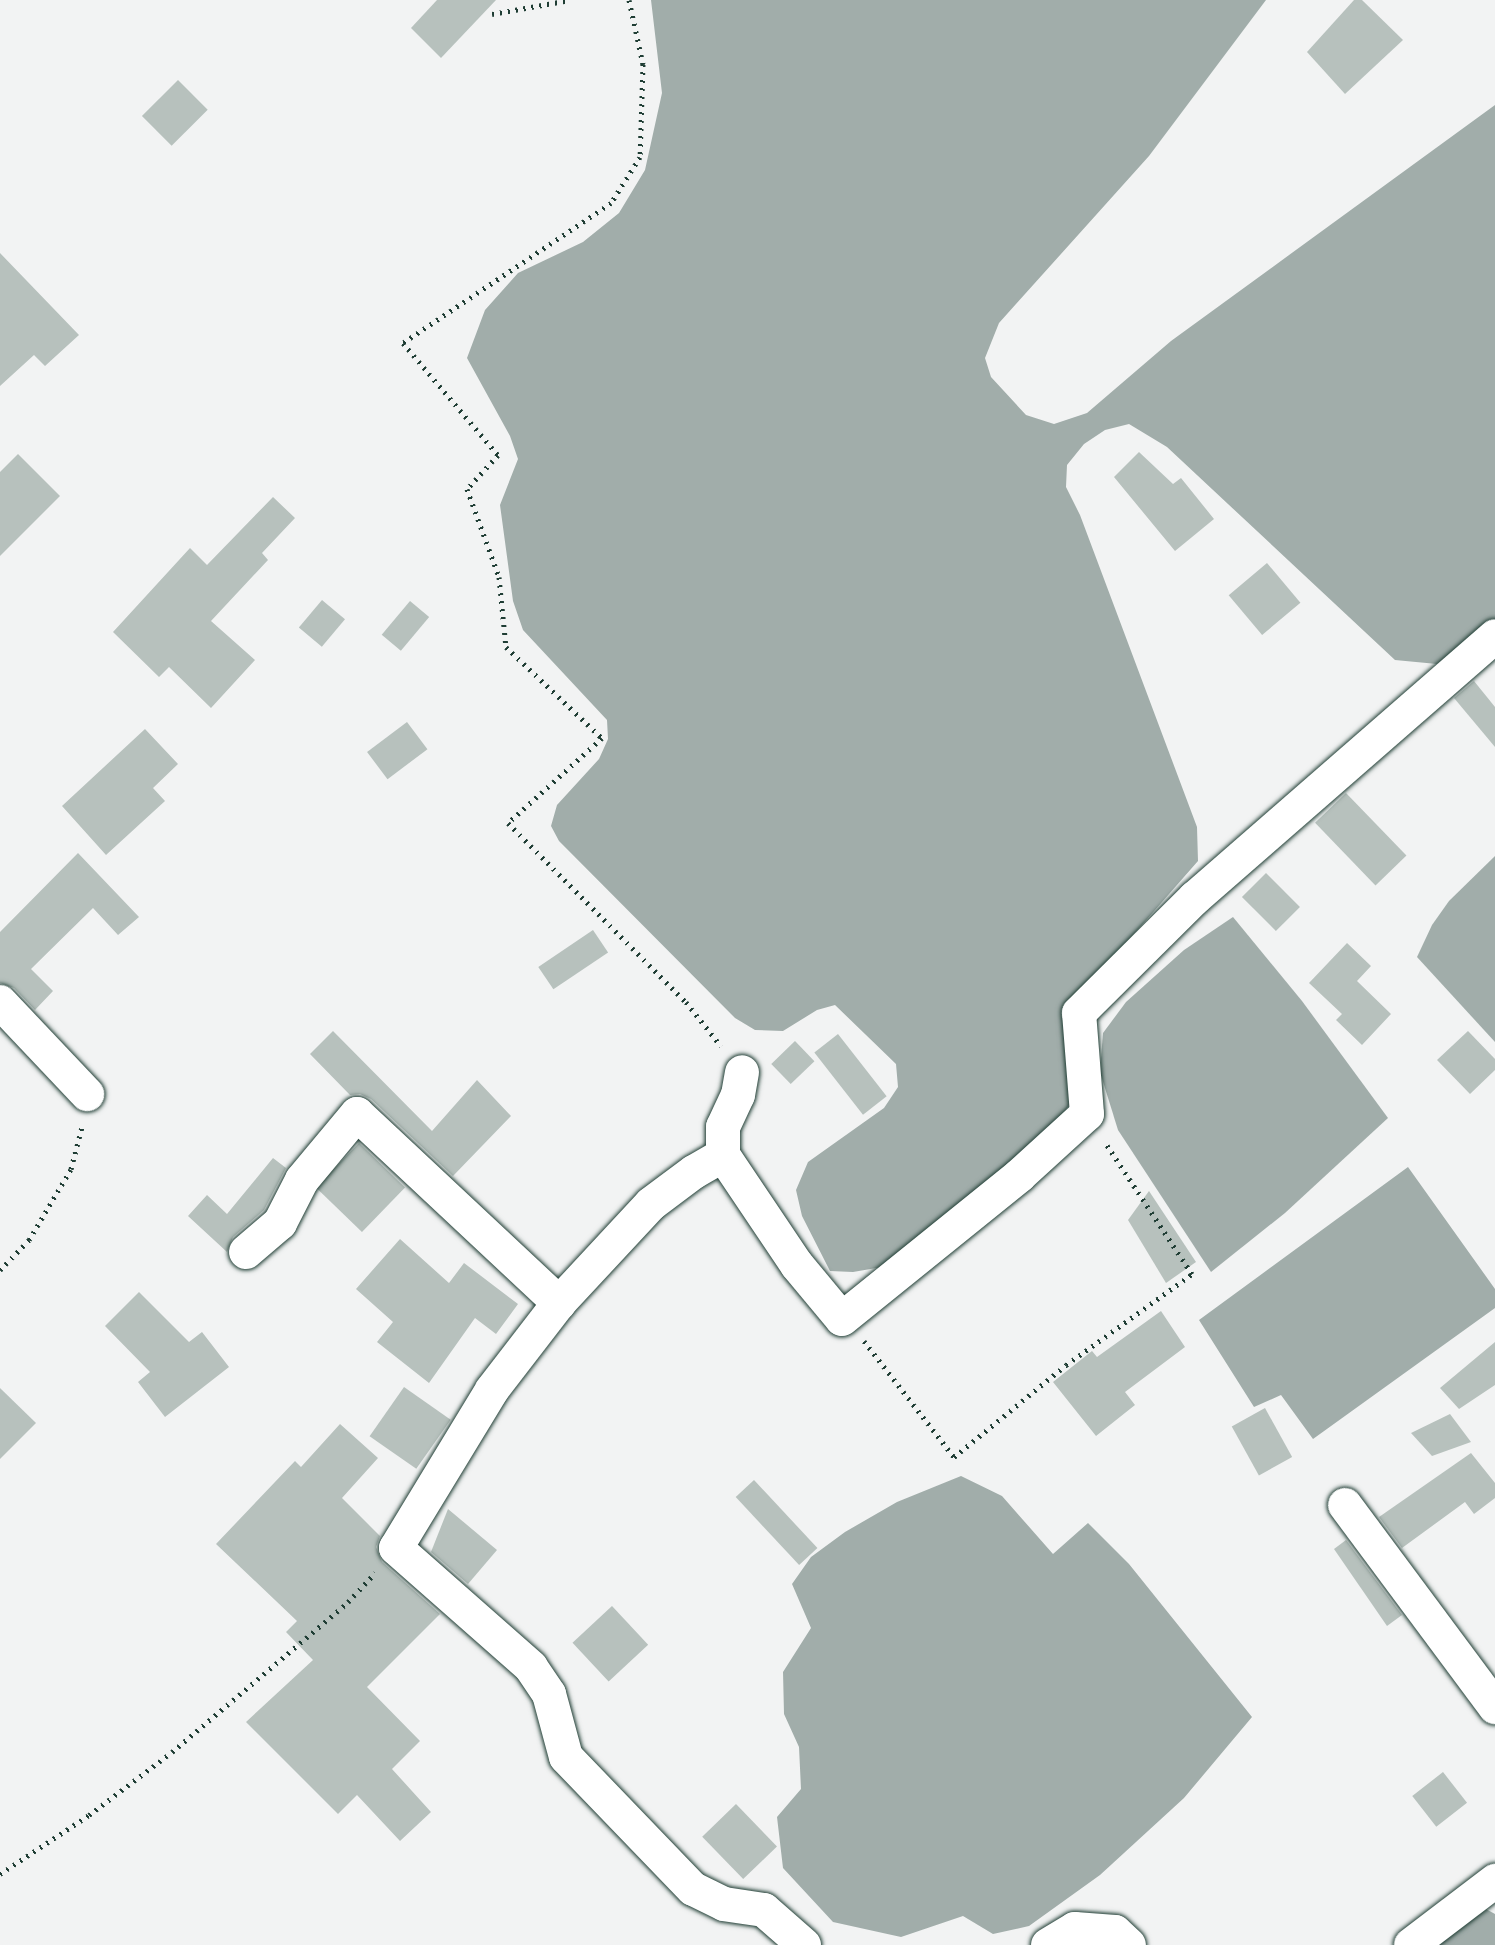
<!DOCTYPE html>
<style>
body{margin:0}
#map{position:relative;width:1495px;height:1945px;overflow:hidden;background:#f2f3f3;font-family:"Gochi Hand",sans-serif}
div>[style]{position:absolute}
.water>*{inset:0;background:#a1adaa}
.building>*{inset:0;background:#b7c1bd;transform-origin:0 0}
.path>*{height:5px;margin-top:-2.5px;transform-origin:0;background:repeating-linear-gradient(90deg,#1f3d34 0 2px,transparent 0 8px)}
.roads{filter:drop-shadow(0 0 2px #1f3d34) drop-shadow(0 0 2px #1f3d34)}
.minor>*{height:34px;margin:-17px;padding:0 17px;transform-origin:17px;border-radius:17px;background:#fff}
span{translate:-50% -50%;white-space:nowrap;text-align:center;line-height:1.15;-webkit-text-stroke:6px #fff;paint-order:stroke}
</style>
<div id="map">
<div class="water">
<div style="clip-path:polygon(651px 0,1266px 0,1149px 156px,999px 323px,985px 358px,991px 377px,1026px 415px,1054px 424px,1087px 413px,1171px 341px,1495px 105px,1495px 620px,1437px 664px,1395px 660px,1167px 447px,1129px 424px,1105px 430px,1084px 444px,1067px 465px,1066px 487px,1080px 515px,1197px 827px,1198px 861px,1112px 959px,1075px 1095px,1054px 1129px,882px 1267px,853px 1272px,830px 1271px,802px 1216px,796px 1190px,808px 1162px,884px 1108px,898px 1087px,896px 1064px,835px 1005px,817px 1010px,783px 1031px,755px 1030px,735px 1018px,559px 841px,551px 826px,557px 805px,599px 759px,608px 739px,607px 720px,523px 630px,513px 601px,500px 505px,518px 459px,510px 436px,467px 358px,485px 310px,518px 273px,583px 242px,619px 213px,645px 170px,662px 93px)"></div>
<div style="clip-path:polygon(1495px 856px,1495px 1042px,1417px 957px,1432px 925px,1449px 901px)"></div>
<div style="clip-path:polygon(1233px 917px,1302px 1001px,1388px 1118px,1285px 1213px,1211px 1272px,1118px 1130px,1100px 1072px,1103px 1033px,1126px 1002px,1184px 950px)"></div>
<div style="clip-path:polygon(1408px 1167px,1495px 1289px,1495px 1308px,1313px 1439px,1281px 1395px,1254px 1407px,1199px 1320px)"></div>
<div style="clip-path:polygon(961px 1476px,1002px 1496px,1053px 1554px,1088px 1523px,1129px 1564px,1252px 1717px,1184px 1798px,1100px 1875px,1029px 1926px,993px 1934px,963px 1916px,901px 1937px,833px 1922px,783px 1868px,777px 1817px,801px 1789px,799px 1747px,784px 1714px,783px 1672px,811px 1628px,792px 1584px,811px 1557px,845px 1532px,897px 1502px)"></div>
<div style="clip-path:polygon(1484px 1908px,1495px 1914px,1495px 1945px,1434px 1945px)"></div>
</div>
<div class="building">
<div style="clip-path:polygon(437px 0,496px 0,441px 58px,411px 28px)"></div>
<div style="clip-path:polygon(1354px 0,1362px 0,1403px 40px,1345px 94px,1307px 52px)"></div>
<div style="left:178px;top:80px;width:42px;height:51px;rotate:45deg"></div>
<div style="clip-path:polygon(0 253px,79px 335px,45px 366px,34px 355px,0 386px)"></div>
<div style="clip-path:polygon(1139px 452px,1173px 484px,1181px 478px,1214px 519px,1175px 551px,1114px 477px)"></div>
<div style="clip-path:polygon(18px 454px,60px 496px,0 556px,0 472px)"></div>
<div style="clip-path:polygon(273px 497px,295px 518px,262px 553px,268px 560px,211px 621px,255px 660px,211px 708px,169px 667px,159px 677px,113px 632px,190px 548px,207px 565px)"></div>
<div style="left:1267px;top:563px;width:52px;height:50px;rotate:50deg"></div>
<div style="left:322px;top:600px;width:30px;height:36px;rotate:40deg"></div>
<div style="left:410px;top:601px;width:25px;height:44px;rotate:40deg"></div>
<div style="clip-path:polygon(1474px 681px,1495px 707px,1495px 747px,1454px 698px)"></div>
<div style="left:407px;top:722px;width:34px;height:50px;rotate:53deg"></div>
<div style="clip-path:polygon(145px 729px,178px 764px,153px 788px,165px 801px,106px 855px,62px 806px)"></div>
<div style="left:1346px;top:793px;width:87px;height:43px;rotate:46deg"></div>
<div style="clip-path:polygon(78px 853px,139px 917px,118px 935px,93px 908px,31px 969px,53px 991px,35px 1010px,14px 988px,0 983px,0 932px)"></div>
<div style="left:1266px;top:873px;width:48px;height:34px;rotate:45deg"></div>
<div style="left:593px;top:930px;width:27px;height:66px;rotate:56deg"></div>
<div style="clip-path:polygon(1347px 943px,1371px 966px,1357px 981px,1391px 1014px,1362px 1045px,1336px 1020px,1342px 1014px,1309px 983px)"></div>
<div style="clip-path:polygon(333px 1031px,432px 1131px,477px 1080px,511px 1116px,453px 1176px,371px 1099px,360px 1094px,350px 1095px,310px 1054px)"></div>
<div style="clip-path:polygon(1468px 1031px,1495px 1059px,1495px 1070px,1470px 1094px,1437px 1060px)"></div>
<div style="left:838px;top:1034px;width:79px;height:30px;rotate:52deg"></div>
<div style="left:795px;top:1041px;width:28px;height:33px;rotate:46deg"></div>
<div style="left:359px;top:1143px;width:64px;height:62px;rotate:44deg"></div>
<div style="clip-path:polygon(273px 1158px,286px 1168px,264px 1210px,233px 1237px,227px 1252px,188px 1216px,207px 1195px,227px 1214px)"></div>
<div style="clip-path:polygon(1149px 1191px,1196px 1262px,1166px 1283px,1128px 1220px)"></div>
<div style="clip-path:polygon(400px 1239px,449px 1283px,464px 1263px,518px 1304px,496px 1334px,475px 1318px,429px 1383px,377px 1342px,393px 1322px,356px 1289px)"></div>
<div style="clip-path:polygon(139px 1292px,189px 1342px,202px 1332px,229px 1367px,165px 1417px,138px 1382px,150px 1372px,105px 1326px)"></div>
<div style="clip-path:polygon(1161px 1311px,1185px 1347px,1125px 1392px,1135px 1405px,1096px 1436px,1053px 1382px,1092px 1351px,1097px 1357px)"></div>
<div style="clip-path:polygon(1495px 1342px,1495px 1385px,1459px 1409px,1440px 1388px)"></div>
<div style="left:404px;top:1387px;width:57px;height:60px;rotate:35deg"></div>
<div style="clip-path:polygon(0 1388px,36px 1423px,0 1459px)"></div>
<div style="left:1265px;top:1408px;width:56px;height:38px;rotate:61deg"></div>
<div style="clip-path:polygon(1450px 1414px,1471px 1442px,1432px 1456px,1411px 1433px)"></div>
<div style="clip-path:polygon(340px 1424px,378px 1458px,342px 1498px,380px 1536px,376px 1547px,382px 1562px,440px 1614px,367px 1687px,420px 1741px,392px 1769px,431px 1812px,400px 1841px,357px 1795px,338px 1814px,246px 1722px,313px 1660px,286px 1632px,297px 1621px,216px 1544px,295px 1461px,301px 1467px)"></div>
<div style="clip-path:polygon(1471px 1453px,1495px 1483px,1495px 1498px,1474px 1514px,1465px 1502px,1402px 1548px,1379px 1517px)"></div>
<div style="left:754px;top:1480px;width:93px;height:25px;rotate:47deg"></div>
<div style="clip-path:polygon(448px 1509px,497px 1550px,468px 1584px,431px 1552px)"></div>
<div style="clip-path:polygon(1346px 1540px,1402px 1615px,1387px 1626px,1334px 1549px)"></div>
<div style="left:612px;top:1606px;width:53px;height:54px;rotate:47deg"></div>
<div style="left:1443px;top:1772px;width:39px;height:39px;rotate:52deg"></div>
<div style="left:736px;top:1804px;width:59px;height:47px;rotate:46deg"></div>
</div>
<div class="path">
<div style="left:629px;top:0;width:66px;rotate:77.7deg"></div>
<div style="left:643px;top:64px;width:93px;rotate:91.8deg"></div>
<div style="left:640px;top:157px;width:54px;rotate:122.2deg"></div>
<div style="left:611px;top:203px;width:251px;rotate:146.1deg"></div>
<div style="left:403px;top:343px;width:147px;rotate:49.7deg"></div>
<div style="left:498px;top:455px;width:46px;rotate:132.4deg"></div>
<div style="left:467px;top:489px;width:94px;rotate:70deg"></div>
<div style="left:499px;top:577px;width:70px;rotate:84.3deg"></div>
<div style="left:506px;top:647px;width:132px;rotate:43.5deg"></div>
<div style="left:602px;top:738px;width:127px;rotate:137.9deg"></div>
<div style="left:508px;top:823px;width:252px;rotate:45.2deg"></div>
<div style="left:686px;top:1002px;width:56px;rotate:51.5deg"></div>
<div style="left:492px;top:14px;width:79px;rotate:-10.2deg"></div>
<div style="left:0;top:1270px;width:42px;rotate:-46deg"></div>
<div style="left:29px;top:1240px;width:82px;rotate:-59.4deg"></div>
<div style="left:71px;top:1169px;width:43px;rotate:-75.3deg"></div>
<div style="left:864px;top:1341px;width:147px;rotate:52.2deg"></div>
<div style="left:954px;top:1457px;width:145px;rotate:-39.4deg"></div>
<div style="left:1066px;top:1365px;width:155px;rotate:-35.8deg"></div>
<div style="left:1192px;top:1274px;width:158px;rotate:-123.4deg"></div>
<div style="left:0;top:1874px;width:107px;rotate:-33.5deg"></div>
<div style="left:89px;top:1815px;width:104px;rotate:-37.2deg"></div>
<div style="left:172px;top:1752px;width:231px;rotate:-40.4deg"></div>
<div style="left:348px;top:1602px;width:40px;rotate:-47deg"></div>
</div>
<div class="roads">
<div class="minor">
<div style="left:0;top:1002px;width:127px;rotate:46.6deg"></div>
<div style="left:723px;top:1155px;width:28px;rotate:-90deg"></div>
<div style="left:723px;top:1127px;width:35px;rotate:-65deg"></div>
<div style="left:738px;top:1095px;width:23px;rotate:-80deg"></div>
<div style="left:246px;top:1252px;width:45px;rotate:-40.5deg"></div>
<div style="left:280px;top:1223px;width:48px;rotate:-62.9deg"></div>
<div style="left:302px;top:1180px;width:86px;rotate:-50.2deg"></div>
<div style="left:357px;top:1114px;width:277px;rotate:43.1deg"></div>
<div style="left:1345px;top:1505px;width:252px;rotate:53.4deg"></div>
<div style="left:804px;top:1945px;width:53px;rotate:-138.8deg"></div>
<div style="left:764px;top:1910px;width:40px;rotate:-171.5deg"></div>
<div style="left:724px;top:1904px;width:34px;rotate:-154deg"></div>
<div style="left:693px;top:1889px;width:183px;rotate:-133.9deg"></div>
<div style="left:566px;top:1757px;width:65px;rotate:-105.1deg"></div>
<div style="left:549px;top:1694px;width:32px;rotate:-124deg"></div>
<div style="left:531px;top:1667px;width:180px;rotate:-138.6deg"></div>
<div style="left:396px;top:1548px;width:185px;rotate:-58.7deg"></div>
<div style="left:492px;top:1390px;width:110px;rotate:-52.4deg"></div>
<div style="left:559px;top:1303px;width:135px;rotate:-47.1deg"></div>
<div style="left:651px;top:1204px;width:54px;rotate:-36.7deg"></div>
<div style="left:694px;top:1172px;width:34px;rotate:-30deg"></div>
<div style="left:723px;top:1155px;width:133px;rotate:56.1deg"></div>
<div style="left:797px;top:1265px;width:70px;rotate:50.2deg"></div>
<div style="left:842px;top:1319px;width:228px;rotate:-38.9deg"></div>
<div style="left:1019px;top:1176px;width:92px;rotate:-42.4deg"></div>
<div style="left:1087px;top:1114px;width:101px;rotate:-94.5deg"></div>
<div style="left:1079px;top:1013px;width:163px;rotate:-44.8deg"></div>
<div style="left:1195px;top:898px;width:398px;rotate:-41.1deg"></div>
<div style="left:1048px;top:1945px;width:31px;rotate:-31deg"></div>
<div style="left:1075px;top:1929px;width:40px;rotate:4.3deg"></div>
<div style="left:1115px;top:1932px;width:19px;rotate:43deg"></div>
<div style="left:1411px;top:1945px;width:106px;rotate:-37.3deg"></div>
</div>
</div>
</div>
